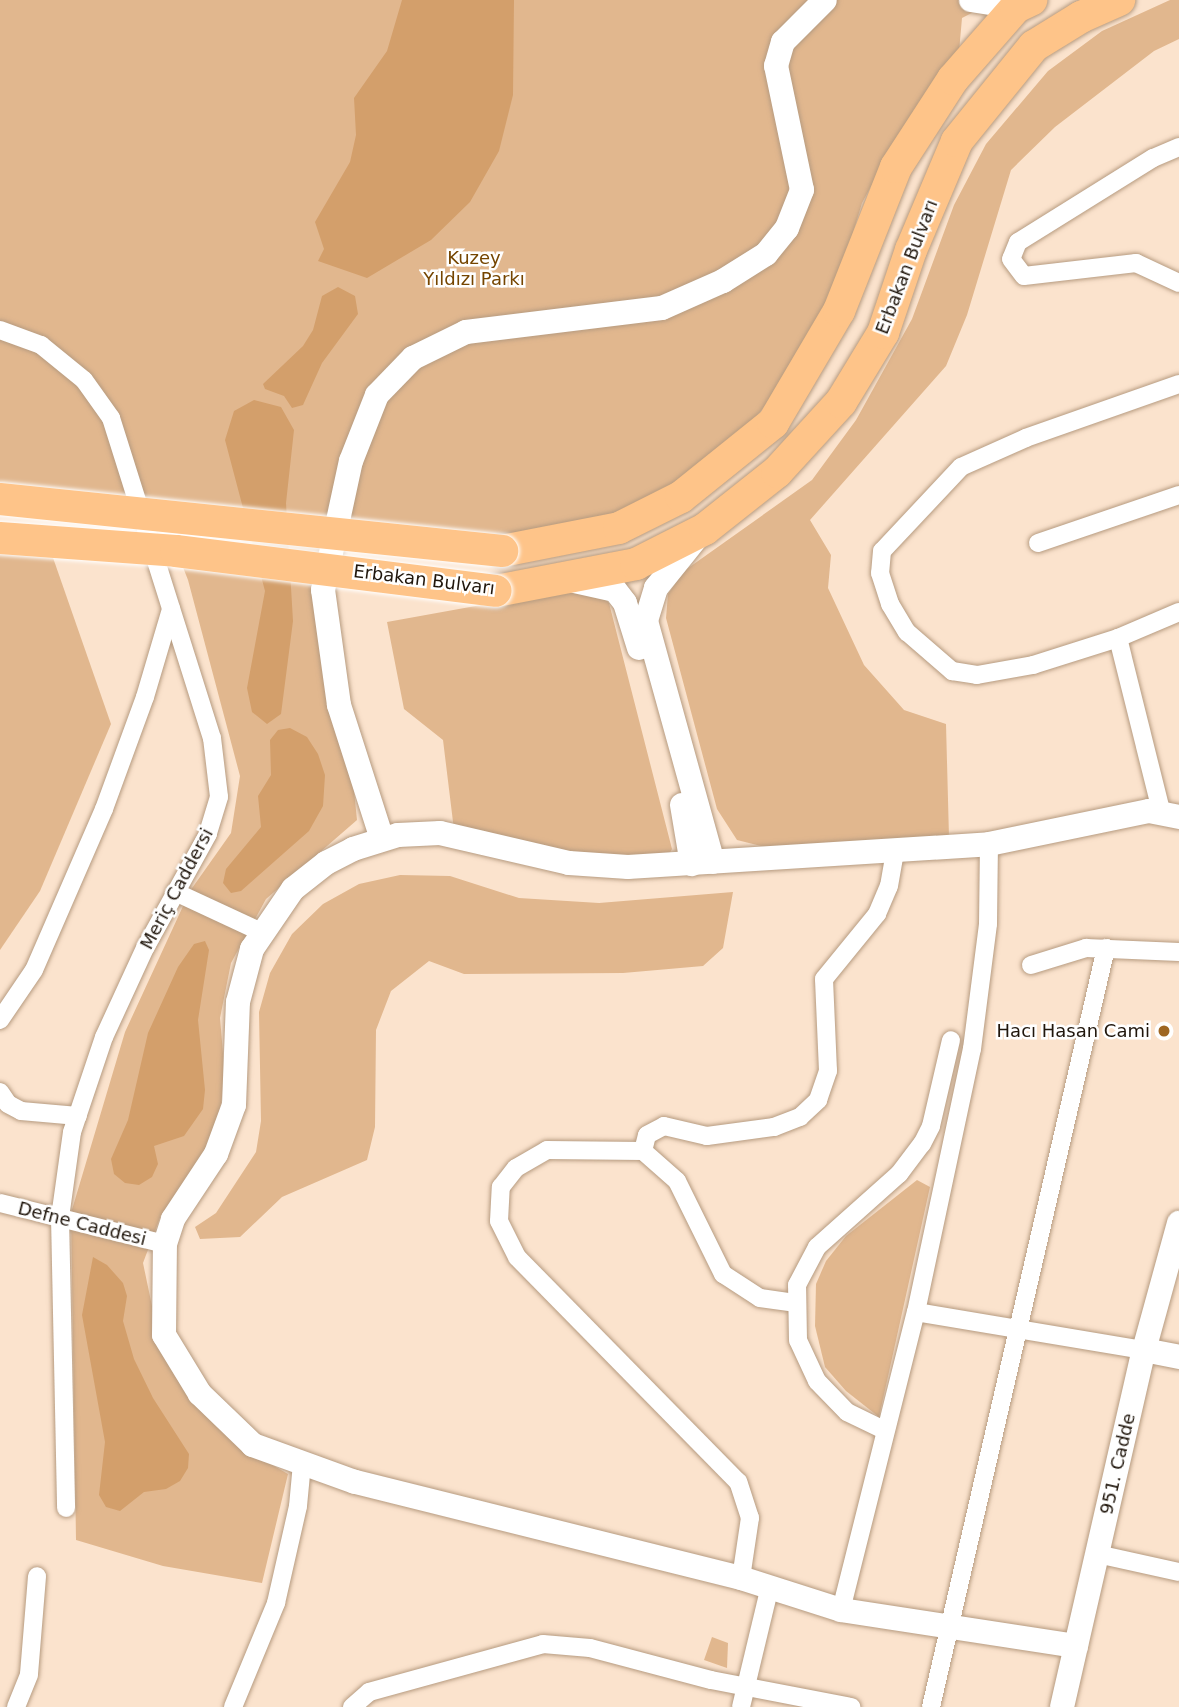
<!DOCTYPE html>
<meta charset="utf-8">
<style>
body{margin:0}
#map{position:relative;width:1179px;height:1707px;overflow:hidden;background:#fbe3cd;font-family:"DejaVu Sans",sans-serif}
div>[style]{position:absolute}
.green>*{inset:0;background:#e1b78e}
.water>*{inset:0;background:#d39f6b}
.roads{filter:drop-shadow(0 0 2px #b69b80) drop-shadow(0 0 2px #b69b80)}
.street>*{height:18px;margin:-9px;padding:0 9px;transform-origin:9px;border-radius:9px;background:#fff}
.secondary>*{height:24px;margin:-12px;padding:0 12px;transform-origin:12px;border-radius:12px;background:#fff}
.highway>*{height:32px;margin:-16px;padding:0 16px;transform-origin:16px;border-radius:16px;background:#fec489}
.bridges{filter:drop-shadow(0 0 2px #fff) drop-shadow(0 0 2px #fff)}
.highway-bridge>*{height:32px;margin:-16px;padding:0 16px;transform-origin:16px;border-radius:16px;background:#fec489}
.dots>*{width:19px;height:19px;translate:-50% -50%;box-sizing:border-box;border:4px solid #fff;border-radius:50%}
span{translate:-50% -50%;white-space:nowrap;text-align:center;line-height:1.15;-webkit-text-stroke:5px #fff;paint-order:stroke}
.park-label{font-size:18px;color:#754500}
.street-label{font-size:18px;color:#20160c}
.poi-label{font-size:18px;color:#20160c}
.right{translate:-100% -50%;text-align:right}
</style>
<div id="map">
<div class="green">
<div style="clip-path:polygon(0 0,997px 0,962px 18px,959px 52px,901px 131px,862px 203px,832px 302px,794px 371px,745px 430px,673px 488px,613px 516px,486px 541px,327px 526px,357px 820px,266px 899px,231px 963px,220px 1018px,225px 1077px,217px 1129px,184px 1188px,161px 1215px,143px 1263px,161px 1349px,232px 1442px,288px 1474px,262px 1583px,163px 1566px,76px 1540px,71px 1213px,125px 1032px,190px 891px,231px 833px,240px 776px,188px 580px,159px 506px,80px 502px,0 483px)"></div>
<div style="clip-path:polygon(1170px 0,1179px 0,1179px 39px,1154px 51px,1055px 127px,1011px 170px,967px 315px,946px 366px,810px 520px,831px 555px,828px 588px,864px 665px,904px 710px,946px 724px,949px 837px,769px 848px,737px 840px,717px 809px,666px 618px,668px 594px,684px 571px,812px 480px,856px 420px,912px 319px,954px 205px,986px 144px,1048px 71px,1102px 31px)"></div>
<div style="clip-path:polygon(0 550px,51px 552px,111px 724px,40px 891px,0 950px)"></div>
<div style="clip-path:polygon(552px 592px,598px 593px,609px 603px,672px 849px,667px 858px,598px 868px,454px 830px,443px 740px,404px 709px,387px 622px)"></div>
<div style="clip-path:polygon(400px 875px,450px 876px,519px 898px,599px 903px,733px 892px,723px 948px,703px 966px,623px 973px,464px 974px,429px 961px,391px 991px,376px 1030px,375px 1127px,367px 1160px,282px 1197px,240px 1237px,200px 1239px,195px 1227px,216px 1213px,256px 1152px,261px 1121px,259px 1012px,270px 973px,292px 934px,323px 904px,359px 884px)"></div>
<div style="clip-path:polygon(917px 1180px,930px 1187px,879px 1417px,846px 1391px,825px 1367px,815px 1326px,816px 1284px,826px 1261px,846px 1236px)"></div>
<div style="clip-path:polygon(712px 1637px,728px 1643px,727px 1668px,704px 1660px)"></div>
</div>
<div class="water">
<div style="clip-path:polygon(402px 0,514px 0,513px 95px,499px 151px,470px 202px,431px 240px,367px 278px,318px 261px,324px 249px,315px 222px,350px 162px,356px 135px,354px 98px,387px 51px)"></div>
<div style="clip-path:polygon(338px 287px,355px 296px,358px 314px,322px 363px,303px 405px,292px 408px,284px 396px,265px 389px,263px 384px,303px 346px,313px 330px,322px 296px)"></div>
<div style="clip-path:polygon(254px 400px,281px 407px,294px 430px,286px 503px,293px 621px,281px 714px,267px 724px,252px 712px,247px 688px,265px 591px,225px 440px,234px 411px)"></div>
<div style="clip-path:polygon(290px 728px,307px 737px,318px 754px,325px 775px,323px 806px,309px 831px,241px 891px,231px 893px,223px 883px,226px 869px,261px 827px,258px 796px,271px 775px,270px 740px,278px 730px)"></div>
<div style="clip-path:polygon(205px 941px,209px 950px,198px 1020px,205px 1090px,203px 1109px,184px 1136px,154px 1146px,158px 1164px,152px 1177px,139px 1185px,125px 1183px,114px 1174px,111px 1159px,128px 1120px,148px 1033px,178px 967px,194px 944px)"></div>
<div style="clip-path:polygon(93px 1257px,107px 1265px,123px 1283px,127px 1296px,123px 1321px,134px 1359px,153px 1398px,189px 1454px,188px 1468px,180px 1481px,166px 1489px,144px 1492px,120px 1511px,106px 1507px,99px 1495px,105px 1442px,82px 1315px)"></div>
</div>
<div class="roads">
<div class="street">
<div style="left:1179px;top:147px;width:28px;rotate:157deg"></div>
<div style="left:1153px;top:158px;width:159px;rotate:148.1deg"></div>
<div style="left:1018px;top:242px;width:18px;rotate:112deg"></div>
<div style="left:1011px;top:259px;width:21px;rotate:53deg"></div>
<div style="left:1024px;top:276px;width:113px;rotate:-6.6deg"></div>
<div style="left:1136px;top:263px;width:47px;rotate:24.9deg"></div>
<div style="left:0;top:330px;width:44px;rotate:20.1deg"></div>
<div style="left:41px;top:345px;width:55px;rotate:39.1deg"></div>
<div style="left:84px;top:380px;width:47px;rotate:54.6deg"></div>
<div style="left:111px;top:418px;width:336px;rotate:72.5deg"></div>
<div style="left:212px;top:738px;width:59px;rotate:83.2deg"></div>
<div style="left:219px;top:797px;width:39px;rotate:107deg"></div>
<div style="left:208px;top:834px;width:130px;rotate:118.9deg"></div>
<div style="left:145px;top:948px;width:98px;rotate:114.7deg"></div>
<div style="left:104px;top:1037px;width:100px;rotate:108.6deg"></div>
<div style="left:72px;top:1132px;width:86px;rotate:98deg"></div>
<div style="left:60px;top:1217px;width:291px;rotate:88.8deg"></div>
<div style="left:1179px;top:384px;width:162px;rotate:160.6deg"></div>
<div style="left:1026px;top:438px;width:71px;rotate:156deg"></div>
<div style="left:961px;top:467px;width:115px;rotate:133.2deg"></div>
<div style="left:882px;top:551px;width:22px;rotate:95deg"></div>
<div style="left:880px;top:573px;width:33px;rotate:72deg"></div>
<div style="left:890px;top:604px;width:33px;rotate:59deg"></div>
<div style="left:907px;top:632px;width:60px;rotate:40.9deg"></div>
<div style="left:952px;top:671px;width:25px;rotate:9deg"></div>
<div style="left:977px;top:675px;width:57px;rotate:-10.1deg"></div>
<div style="left:1033px;top:665px;width:89px;rotate:-17.6deg"></div>
<div style="left:1118px;top:638px;width:66px;rotate:-23.1deg"></div>
<div style="left:1038px;top:543px;width:149px;rotate:-18.8deg"></div>
<div style="left:1118px;top:638px;width:178px;rotate:76deg"></div>
<div style="left:175px;top:892px;width:95px;rotate:24.9deg"></div>
<div style="left:1031px;top:965px;width:58px;rotate:-17.2deg"></div>
<div style="left:1086px;top:948px;width:93px;rotate:2.5deg"></div>
<div style="left:0;top:1020px;width:60px;rotate:-55.8deg"></div>
<div style="left:34px;top:970px;width:176px;rotate:-66.5deg"></div>
<div style="left:104px;top:809px;width:119px;rotate:-69.9deg"></div>
<div style="left:145px;top:697px;width:92px;rotate:-73.5deg"></div>
<div style="left:0;top:1092px;width:14px;rotate:56deg"></div>
<div style="left:8px;top:1104px;width:15px;rotate:28deg"></div>
<div style="left:21px;top:1111px;width:57px;rotate:5deg"></div>
<div style="left:643px;top:1151px;width:16px;rotate:-76deg"></div>
<div style="left:647px;top:1135px;width:19px;rotate:-28deg"></div>
<div style="left:664px;top:1126px;width:44px;rotate:13.1deg"></div>
<div style="left:707px;top:1136px;width:68px;rotate:-7.7deg"></div>
<div style="left:774px;top:1127px;width:28px;rotate:-21deg"></div>
<div style="left:800px;top:1117px;width:25px;rotate:-43deg"></div>
<div style="left:818px;top:1100px;width:31px;rotate:-71deg"></div>
<div style="left:828px;top:1071px;width:92px;rotate:-92.5deg"></div>
<div style="left:824px;top:979px;width:84px;rotate:-50.8deg"></div>
<div style="left:877px;top:914px;width:30px;rotate:-67deg"></div>
<div style="left:889px;top:886px;width:36px;rotate:-80deg"></div>
<div style="left:0;top:1203px;width:170px;rotate:14deg"></div>
<div style="left:916px;top:1312px;width:231px;rotate:9.5deg"></div>
<div style="left:884px;top:1430px;width:41px;rotate:-154.1deg"></div>
<div style="left:847px;top:1412px;width:43px;rotate:-134.1deg"></div>
<div style="left:817px;top:1381px;width:45px;rotate:-114.9deg"></div>
<div style="left:798px;top:1340px;width:55px;rotate:-91deg"></div>
<div style="left:797px;top:1285px;width:43px;rotate:-62.2deg"></div>
<div style="left:817px;top:1247px;width:110px;rotate:-41.7deg"></div>
<div style="left:899px;top:1174px;width:38px;rotate:-53deg"></div>
<div style="left:922px;top:1144px;width:20px;rotate:-63deg"></div>
<div style="left:931px;top:1126px;width:88px;rotate:-76.9deg"></div>
<div style="left:1097px;top:1554px;width:84px;rotate:12.4deg"></div>
<div style="left:741px;top:1578px;width:61px;rotate:-81.5deg"></div>
<div style="left:750px;top:1518px;width:38px;rotate:-108deg"></div>
<div style="left:738px;top:1482px;width:315px;rotate:-134.5deg"></div>
<div style="left:517px;top:1257px;width:40px;rotate:-116.6deg"></div>
<div style="left:499px;top:1221px;width:34px;rotate:-87deg"></div>
<div style="left:501px;top:1187px;width:24px;rotate:-52deg"></div>
<div style="left:516px;top:1168px;width:36px;rotate:-30deg"></div>
<div style="left:547px;top:1150px;width:96px;rotate:0.6deg"></div>
<div style="left:643px;top:1151px;width:45px;rotate:41.4deg"></div>
<div style="left:677px;top:1181px;width:104px;rotate:63.7deg"></div>
<div style="left:723px;top:1274px;width:44px;rotate:33deg"></div>
<div style="left:760px;top:1298px;width:35px;rotate:8deg"></div>
<div style="left:841px;top:1610px;width:307px;rotate:-75.9deg"></div>
<div style="left:916px;top:1312px;width:269px;rotate:-78deg"></div>
<div style="left:972px;top:1049px;width:126px;rotate:-82.7deg"></div>
<div style="left:988px;top:924px;width:80px;rotate:-89.3deg"></div>
<div style="left:16px;top:1707px;width:35px;rotate:-68deg"></div>
<div style="left:29px;top:1674px;width:98px;rotate:-85.3deg"></div>
<div style="left:233px;top:1707px;width:113px;rotate:-67.5deg"></div>
<div style="left:276px;top:1603px;width:99px;rotate:-77.2deg"></div>
<div style="left:298px;top:1506px;width:42px;rotate:-84.6deg"></div>
<div style="left:352px;top:1707px;width:23px;rotate:-41deg"></div>
<div style="left:369px;top:1692px;width:180px;rotate:-15.4deg"></div>
<div style="left:543px;top:1644px;width:47px;rotate:4.9deg"></div>
<div style="left:590px;top:1648px;width:125px;rotate:14.8deg"></div>
<div style="left:711px;top:1680px;width:143px;rotate:10.9deg"></div>
<div style="left:741px;top:1707px;width:124px;rotate:-76.5deg"></div>
<div style="left:931px;top:1707px;width:779px;rotate:-77.02deg"></div>
</div>
<div class="secondary">
<div style="left:971px;top:0;width:46px;rotate:8.8deg"></div>
<div style="left:698px;top:536px;width:67px;rotate:128.9deg"></div>
<div style="left:656px;top:588px;width:34px;rotate:107deg"></div>
<div style="left:646px;top:621px;width:250px;rotate:74.5deg"></div>
<div style="left:570px;top:580px;width:46px;rotate:12.5deg"></div>
<div style="left:615px;top:590px;width:16px;rotate:52deg"></div>
<div style="left:625px;top:603px;width:47px;rotate:72.7deg"></div>
<div style="left:682px;top:805px;width:60px;rotate:80.4deg"></div>
<div style="left:382px;top:839px;width:141px;rotate:-107.8deg"></div>
<div style="left:339px;top:705px;width:116px;rotate:-97.9deg"></div>
<div style="left:323px;top:590px;width:132px;rotate:-77.8deg"></div>
<div style="left:351px;top:461px;width:71px;rotate:-68.5deg"></div>
<div style="left:377px;top:395px;width:52px;rotate:-45.8deg"></div>
<div style="left:413px;top:358px;width:59px;rotate:-26.1deg"></div>
<div style="left:466px;top:332px;width:197px;rotate:-7deg"></div>
<div style="left:662px;top:308px;width:67px;rotate:-23.9deg"></div>
<div style="left:723px;top:281px;width:51px;rotate:-32.1deg"></div>
<div style="left:766px;top:254px;width:33px;rotate:-51deg"></div>
<div style="left:787px;top:228px;width:41px;rotate:-68.5deg"></div>
<div style="left:802px;top:190px;width:127px;rotate:-101.8deg"></div>
<div style="left:776px;top:66px;width:25px;rotate:-74deg"></div>
<div style="left:783px;top:42px;width:59px;rotate:-45deg"></div>
<div style="left:1144px;top:1350px;width:36px;rotate:11deg"></div>
<div style="left:1076px;top:1646px;width:238px;rotate:-171.3deg"></div>
<div style="left:841px;top:1610px;width:105px;rotate:-162.3deg"></div>
<div style="left:741px;top:1578px;width:398px;rotate:-166deg"></div>
<div style="left:355px;top:1482px;width:109px;rotate:-160.1deg"></div>
<div style="left:253px;top:1445px;width:74px;rotate:-136.1deg"></div>
<div style="left:200px;top:1394px;width:69px;rotate:-121.4deg"></div>
<div style="left:164px;top:1335px;width:91px;rotate:-89.4deg"></div>
<div style="left:165px;top:1244px;width:26px;rotate:-72deg"></div>
<div style="left:173px;top:1219px;width:78px;rotate:-56.5deg"></div>
<div style="left:216px;top:1154px;width:52px;rotate:-69.8deg"></div>
<div style="left:234px;top:1105px;width:103px;rotate:-87.8deg"></div>
<div style="left:238px;top:1002px;width:55px;rotate:-75.2deg"></div>
<div style="left:252px;top:949px;width:73px;rotate:-55.7deg"></div>
<div style="left:293px;top:889px;width:42px;rotate:-38.2deg"></div>
<div style="left:326px;top:863px;width:30px;rotate:-27deg"></div>
<div style="left:353px;top:849px;width:47px;rotate:-17.3deg"></div>
<div style="left:398px;top:835px;width:42px;rotate:-2.7deg"></div>
<div style="left:440px;top:833px;width:132px;rotate:13.1deg"></div>
<div style="left:569px;top:863px;width:59px;rotate:3.9deg"></div>
<div style="left:628px;top:867px;width:362px;rotate:-3.6deg"></div>
<div style="left:989px;top:844px;width:163px;rotate:-11.7deg"></div>
<div style="left:1149px;top:811px;width:31px;rotate:11deg"></div>
<div style="left:1062px;top:1707px;width:366px;rotate:-77.1deg"></div>
<div style="left:1144px;top:1350px;width:132px;rotate:-74.6deg"></div>
</div>
<div class="highway">
<div style="left:502px;top:551px;width:119px;rotate:-11.1deg"></div>
<div style="left:619px;top:528px;width:69px;rotate:-26.6deg"></div>
<div style="left:681px;top:497px;width:118px;rotate:-38.8deg"></div>
<div style="left:773px;top:423px;width:130px;rotate:-59.5deg"></div>
<div style="left:839px;top:311px;width:155px;rotate:-68.4deg"></div>
<div style="left:896px;top:167px;width:105px;rotate:-57.1deg"></div>
<div style="left:953px;top:79px;width:96px;rotate:-48.8deg"></div>
<div style="left:1016px;top:7px;width:17px;rotate:-25deg"></div>
<div style="left:496px;top:591px;width:143px;rotate:-10.9deg"></div>
<div style="left:636px;top:564px;width:77px;rotate:-26.9deg"></div>
<div style="left:705px;top:529px;width:92px;rotate:-38.4deg"></div>
<div style="left:777px;top:472px;width:95px;rotate:-47.6deg"></div>
<div style="left:841px;top:402px;width:81px;rotate:-58.7deg"></div>
<div style="left:883px;top:333px;width:88px;rotate:-71.4deg"></div>
<div style="left:911px;top:250px;width:118px;rotate:-67.1deg"></div>
<div style="left:957px;top:141px;width:122px;rotate:-51deg"></div>
<div style="left:1034px;top:46px;width:55px;rotate:-31.7deg"></div>
<div style="left:1081px;top:17px;width:42px;rotate:-24.1deg"></div>
</div>
</div>
<div class="bridges">
<div class="highway-bridge">
<div style="left:0;top:499px;width:505px;rotate:5.91deg"></div>
<div style="left:0;top:538px;width:176px;rotate:4.2deg"></div>
<div style="left:176px;top:551px;width:322px;rotate:7.1deg"></div>
</div>
</div>
<div class="dots">
<div style="left:1164px;top:1031px;background:#9e6622"></div>
</div>
<div class="park-label">
<span style="left:474px;top:269px">Kuzey<br>Yıldızı Parkı</span>
</div>
<div class="street-label">
<span style="left:907px;top:267px;rotate:-69deg">Erbakan Bulvarı</span>
<span style="left:424px;top:580px;rotate:7deg">Erbakan Bulvarı</span>
<span style="left:177px;top:889px;rotate:-62deg">Meriç Caddersi</span>
<span style="left:82px;top:1224px;rotate:14deg">Defne Caddesi</span>
<span style="left:1118px;top:1464px;rotate:-77deg">951. Cadde</span>
</div>
<div class="poi-label">
<span class="right" style="left:1150px;top:1031px">Hacı Hasan Cami</span>
</div>
</div>
